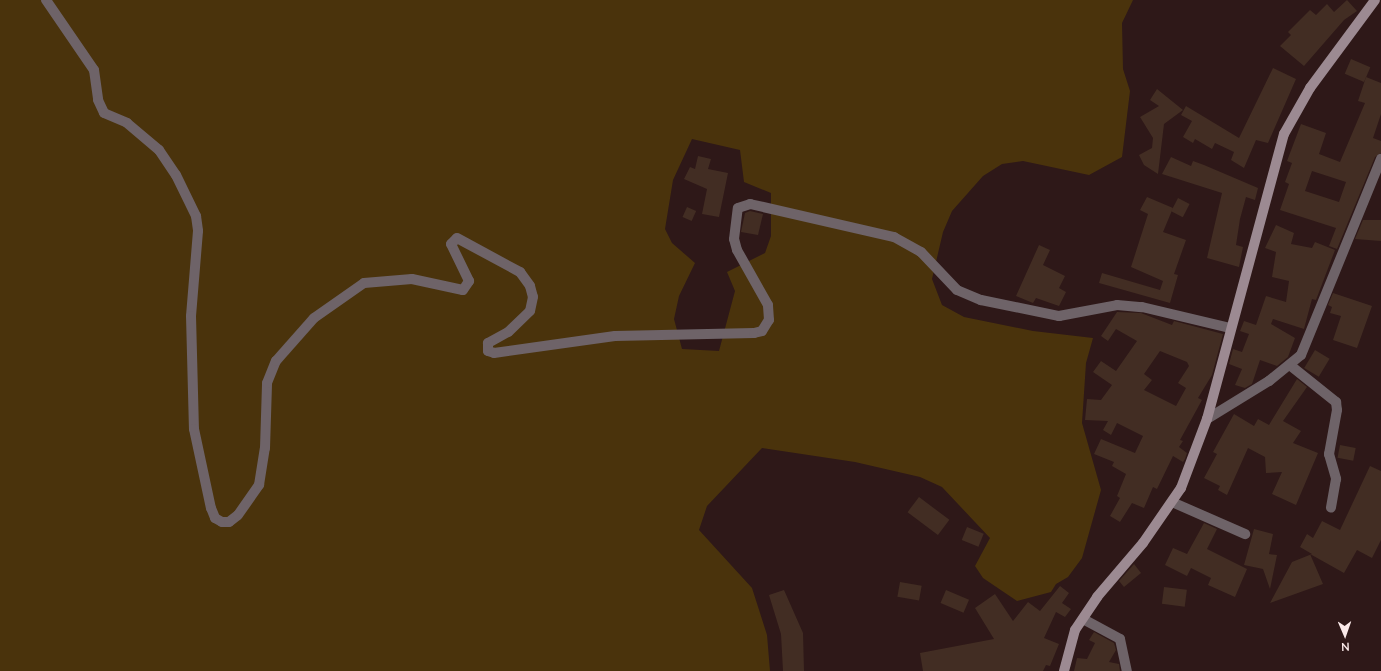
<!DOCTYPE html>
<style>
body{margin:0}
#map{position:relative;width:1381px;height:671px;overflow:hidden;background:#2e1818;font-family:Lato,sans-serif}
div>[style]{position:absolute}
.green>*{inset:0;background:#4a330c}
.building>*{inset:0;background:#422d23;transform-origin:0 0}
.minor>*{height:10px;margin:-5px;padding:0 5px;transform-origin:5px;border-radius:5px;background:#6e6368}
.secondary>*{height:10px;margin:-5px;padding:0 5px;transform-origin:5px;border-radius:5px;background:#9c8a92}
span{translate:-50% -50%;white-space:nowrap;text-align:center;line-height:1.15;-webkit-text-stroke:4px #2e1818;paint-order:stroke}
.north{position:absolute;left:1325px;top:615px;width:40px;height:40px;-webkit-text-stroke:3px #2e1818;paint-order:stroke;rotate:178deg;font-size:11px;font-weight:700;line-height:16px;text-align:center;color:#fae9e9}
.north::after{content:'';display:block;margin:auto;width:14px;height:18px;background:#fae9e9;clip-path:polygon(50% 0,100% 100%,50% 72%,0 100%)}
</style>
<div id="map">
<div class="green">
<div style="clip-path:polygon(evenodd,0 0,1133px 0,1122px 23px,1123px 69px,1130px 91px,1122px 157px,1089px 175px,1023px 161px,1002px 164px,983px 176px,952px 211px,943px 232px,932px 279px,942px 305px,964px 317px,1033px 331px,1093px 338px,1086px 363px,1082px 423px,1101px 490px,1082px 558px,1068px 577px,1056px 584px,1051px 592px,1017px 601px,983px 578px,975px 566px,990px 538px,942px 487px,920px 477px,855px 462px,762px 448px,707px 506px,699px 530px,752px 588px,767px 635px,770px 671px,0 671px,0 0,692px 139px,740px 150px,744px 182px,771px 193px,771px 236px,765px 253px,727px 272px,735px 291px,719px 351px,682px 349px,674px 319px,679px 296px,695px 263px,672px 243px,665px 229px,673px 180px,692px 139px)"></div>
</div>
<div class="building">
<div style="clip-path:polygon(1347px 0,1357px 11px,1344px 20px,1304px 66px,1280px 46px,1291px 35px,1288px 32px,1310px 10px,1316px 15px,1327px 4px,1334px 12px)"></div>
<div style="left:1351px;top:59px;width:21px;height:16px;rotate:23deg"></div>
<div style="clip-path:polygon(1273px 68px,1296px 79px,1268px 143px,1256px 140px,1244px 168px,1231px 160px,1234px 152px,1215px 143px,1212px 149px,1195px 139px,1193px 143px,1183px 137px,1192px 121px,1181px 115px,1186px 106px,1239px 138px)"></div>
<div style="clip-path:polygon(evenodd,1366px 77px,1381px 83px,1381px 114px,1373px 138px,1381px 141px,1381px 153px,1375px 157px,1337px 249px,1329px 246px,1336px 228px,1280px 210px,1289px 184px,1285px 182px,1292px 163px,1287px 161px,1301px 124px,1326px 133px,1319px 154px,1340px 162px,1365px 103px,1358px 101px,1366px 77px,1312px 171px,1346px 182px,1339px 202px,1305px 191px,1312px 171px)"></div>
<div style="clip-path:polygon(1157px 89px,1183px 110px,1164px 124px,1158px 174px,1144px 165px,1139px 155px,1152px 148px,1153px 138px,1140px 117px,1159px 106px,1150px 100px)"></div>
<div style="clip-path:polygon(698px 156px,711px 159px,708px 169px,728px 173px,719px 217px,702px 214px,707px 189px,684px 179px,690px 167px,695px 169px)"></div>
<div style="clip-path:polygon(1171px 157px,1191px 166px,1193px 161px,1204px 165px,1258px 188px,1255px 200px,1246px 197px,1240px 219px,1236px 245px,1243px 247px,1239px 267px,1207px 258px,1222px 193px,1162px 174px)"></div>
<div style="clip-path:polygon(1147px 197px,1173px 208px,1163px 232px,1186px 240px,1174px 274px,1178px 275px,1170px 303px,1099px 283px,1102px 273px,1160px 290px,1163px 281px,1131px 267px,1148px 214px,1140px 210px)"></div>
<div style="left:1178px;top:198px;width:13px;height:15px;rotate:27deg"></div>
<div style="left:687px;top:207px;width:10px;height:11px;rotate:24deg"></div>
<div style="clip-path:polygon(750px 211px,763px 214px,758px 235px,741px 232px,745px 213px)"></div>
<div style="clip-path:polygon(1363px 220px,1381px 220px,1381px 241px,1355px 239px)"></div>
<div style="clip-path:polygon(1276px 225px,1294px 233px,1291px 244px,1312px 248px,1315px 242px,1335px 250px,1316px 300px,1312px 299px,1304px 329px,1273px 319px,1271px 324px,1295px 338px,1288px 357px,1277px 366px,1260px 360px,1252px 384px,1245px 388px,1235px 385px,1242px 369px,1229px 364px,1233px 349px,1242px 352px,1249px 334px,1240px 331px,1244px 321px,1256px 325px,1266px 296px,1286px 302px,1289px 281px,1272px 277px,1276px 252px,1265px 248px)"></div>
<div style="clip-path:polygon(1039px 245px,1050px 250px,1043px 265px,1065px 276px,1059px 288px,1066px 292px,1059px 306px,1036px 298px,1033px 303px,1016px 296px)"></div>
<div style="clip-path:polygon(1333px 293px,1372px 306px,1357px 348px,1333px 340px,1341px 316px,1330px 313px,1332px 307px,1328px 305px)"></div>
<div style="clip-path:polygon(evenodd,1117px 312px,1141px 313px,1172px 325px,1174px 321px,1223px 334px,1212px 375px,1198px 398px,1202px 400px,1180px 440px,1183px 441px,1179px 447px,1187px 453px,1185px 459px,1183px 462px,1173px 456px,1157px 489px,1153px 487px,1144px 508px,1132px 503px,1120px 522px,1110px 516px,1120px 498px,1117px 496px,1126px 474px,1112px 466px,1114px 462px,1094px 454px,1101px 439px,1135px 453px,1143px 436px,1117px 423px,1111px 435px,1103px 430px,1108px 421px,1085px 420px,1087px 399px,1101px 400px,1112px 385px,1093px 372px,1101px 361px,1116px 371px,1137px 341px,1116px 329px,1108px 341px,1101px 336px,1117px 312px,1160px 351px,1187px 362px,1189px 366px,1178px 383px,1186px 388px,1176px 406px,1144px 390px,1152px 380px,1144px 374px,1160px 351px)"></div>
<div style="left:1315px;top:350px;width:17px;height:21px;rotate:31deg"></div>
<div style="clip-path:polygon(1297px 379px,1307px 387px,1283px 421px,1301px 431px,1293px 443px,1318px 453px,1296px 505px,1272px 494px,1282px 472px,1266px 473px,1265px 457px,1248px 448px,1227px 495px,1218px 490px,1220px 486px,1204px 478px,1217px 454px,1213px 452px,1234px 414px,1254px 426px,1258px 419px,1269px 425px)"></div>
<div style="left:1340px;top:445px;width:16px;height:13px;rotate:11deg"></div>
<div style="clip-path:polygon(1370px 466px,1381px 471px,1381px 540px,1372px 558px,1357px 550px,1344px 573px,1310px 554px,1323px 584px,1270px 603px,1292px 562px,1312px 554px,1300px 547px,1307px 534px,1313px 538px,1322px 521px,1340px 530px)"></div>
<div style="left:919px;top:497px;width:38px;height:19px;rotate:37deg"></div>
<div style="clip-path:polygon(1204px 523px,1217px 529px,1207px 549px,1247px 569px,1235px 597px,1208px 585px,1211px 578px,1191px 568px,1187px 576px,1165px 565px,1173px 548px,1187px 554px)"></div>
<div style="left:967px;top:527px;width:18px;height:14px;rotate:22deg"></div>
<div style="clip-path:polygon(1254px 529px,1273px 534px,1269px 554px,1277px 555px,1270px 589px,1263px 569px,1244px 565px)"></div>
<div style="clip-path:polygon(1134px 564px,1141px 573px,1124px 587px,1119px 581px)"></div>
<div style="left:900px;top:582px;width:22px;height:15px;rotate:10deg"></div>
<div style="clip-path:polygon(1060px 586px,1069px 593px,1062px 603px,1071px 609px,1065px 617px,1056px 612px,1044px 638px,1059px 644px,1050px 666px,1046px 665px,1043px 671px,923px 671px,920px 653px,994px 639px,975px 608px,995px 594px,1013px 621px,1028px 602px,1040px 611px)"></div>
<div style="left:1164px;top:587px;width:23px;height:17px;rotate:7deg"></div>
<div style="clip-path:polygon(784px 590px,803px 633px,804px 671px,783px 671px,781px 634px,769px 595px)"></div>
<div style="left:946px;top:590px;width:25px;height:14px;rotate:23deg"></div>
<div style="clip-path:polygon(1094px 632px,1114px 643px,1116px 650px,1109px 662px,1119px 664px,1120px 671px,1074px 671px,1077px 658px,1087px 659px,1095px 643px,1089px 640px)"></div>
</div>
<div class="minor">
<div style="left:46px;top:0;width:85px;rotate:55.6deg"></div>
<div style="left:94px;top:70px;width:30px;rotate:82deg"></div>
<div style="left:98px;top:100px;width:14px;rotate:65deg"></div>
<div style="left:104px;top:113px;width:25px;rotate:23deg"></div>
<div style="left:127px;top:123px;width:42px;rotate:40.2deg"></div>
<div style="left:159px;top:150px;width:30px;rotate:56deg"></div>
<div style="left:176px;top:175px;width:46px;rotate:64deg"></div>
<div style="left:196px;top:216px;width:15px;rotate:82deg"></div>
<div style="left:198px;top:231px;width:85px;rotate:94.7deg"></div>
<div style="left:191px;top:316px;width:113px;rotate:88.5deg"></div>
<div style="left:194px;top:429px;width:81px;rotate:77.9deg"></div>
<div style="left:211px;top:508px;width:11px;rotate:68deg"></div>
<div style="left:215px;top:518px;width:8px;rotate:30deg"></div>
<div style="left:222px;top:522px;width:7px"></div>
<div style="left:229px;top:522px;width:11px;rotate:-38deg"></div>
<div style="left:238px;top:515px;width:37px;rotate:-55deg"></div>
<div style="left:259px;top:485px;width:37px;rotate:-81deg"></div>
<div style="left:265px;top:448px;width:65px;rotate:-88.2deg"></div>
<div style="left:267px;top:383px;width:24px;rotate:-68deg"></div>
<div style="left:276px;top:361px;width:57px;rotate:-48.5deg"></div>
<div style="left:314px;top:318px;width:61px;rotate:-35deg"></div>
<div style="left:364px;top:283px;width:48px;rotate:-4.8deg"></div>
<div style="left:412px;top:279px;width:52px;rotate:12.2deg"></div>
<div style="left:463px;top:290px;width:11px;rotate:-56deg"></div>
<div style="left:469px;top:281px;width:41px;rotate:-115.9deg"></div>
<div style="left:451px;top:244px;width:8px;rotate:-45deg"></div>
<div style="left:457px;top:238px;width:72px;rotate:28.4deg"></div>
<div style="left:520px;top:272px;width:17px;rotate:54deg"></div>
<div style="left:530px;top:286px;width:11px;rotate:75deg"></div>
<div style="left:533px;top:297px;width:14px;rotate:102deg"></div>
<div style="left:530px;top:311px;width:30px;rotate:136deg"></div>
<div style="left:508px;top:332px;width:23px;rotate:151deg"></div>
<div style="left:488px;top:343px;width:8px;rotate:90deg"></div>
<div style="left:488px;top:351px;width:6px;rotate:18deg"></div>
<div style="left:494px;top:353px;width:122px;rotate:-8deg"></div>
<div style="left:615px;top:336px;width:139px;rotate:-1.2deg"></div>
<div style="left:754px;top:333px;width:8px;rotate:-14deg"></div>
<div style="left:762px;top:331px;width:13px;rotate:-58deg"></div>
<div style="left:769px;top:320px;width:15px;rotate:-94deg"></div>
<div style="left:768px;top:305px;width:63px;rotate:-119.4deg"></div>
<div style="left:737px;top:250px;width:11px;rotate:-105deg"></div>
<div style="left:734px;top:239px;width:31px;rotate:-83deg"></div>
<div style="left:738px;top:208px;width:13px;rotate:-18deg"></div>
<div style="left:750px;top:204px;width:148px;rotate:12.9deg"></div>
<div style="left:894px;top:237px;width:31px;rotate:29deg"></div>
<div style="left:921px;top:252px;width:52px;rotate:46.5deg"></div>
<div style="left:957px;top:290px;width:26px;rotate:23deg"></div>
<div style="left:981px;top:300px;width:80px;rotate:11.6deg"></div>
<div style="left:1059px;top:316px;width:59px;rotate:-10.7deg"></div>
<div style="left:1117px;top:305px;width:25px;rotate:5deg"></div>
<div style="left:1142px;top:307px;width:90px;rotate:13.4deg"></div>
<div style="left:1291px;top:366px;width:58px;rotate:38.7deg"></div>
<div style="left:1336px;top:402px;width:8px;rotate:83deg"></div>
<div style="left:1337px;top:410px;width:45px;rotate:100.3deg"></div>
<div style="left:1329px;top:454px;width:26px;rotate:74deg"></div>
<div style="left:1336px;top:479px;width:29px;rotate:100deg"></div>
<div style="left:1207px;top:419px;width:73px;rotate:-31.5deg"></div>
<div style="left:1269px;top:381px;width:41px;rotate:-39.1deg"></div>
<div style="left:1301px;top:355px;width:212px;rotate:-67.8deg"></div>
<div style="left:1172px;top:502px;width:80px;rotate:23.7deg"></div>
<div style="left:1083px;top:619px;width:42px;rotate:28.4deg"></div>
<div style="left:1120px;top:639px;width:33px;rotate:78deg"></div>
</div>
<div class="secondary">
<div style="left:1064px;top:671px;width:42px;rotate:-75deg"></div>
<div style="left:1075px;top:630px;width:40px;rotate:-56deg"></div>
<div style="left:1097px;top:597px;width:71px;rotate:-49.6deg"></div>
<div style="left:1143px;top:543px;width:67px;rotate:-55.4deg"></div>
<div style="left:1181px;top:488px;width:74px;rotate:-69.4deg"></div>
<div style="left:1207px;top:419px;width:295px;rotate:-74.9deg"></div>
<div style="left:1284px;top:134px;width:53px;rotate:-60.5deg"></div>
<div style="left:1310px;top:88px;width:109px;rotate:-53.5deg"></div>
</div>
<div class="north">N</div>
</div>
